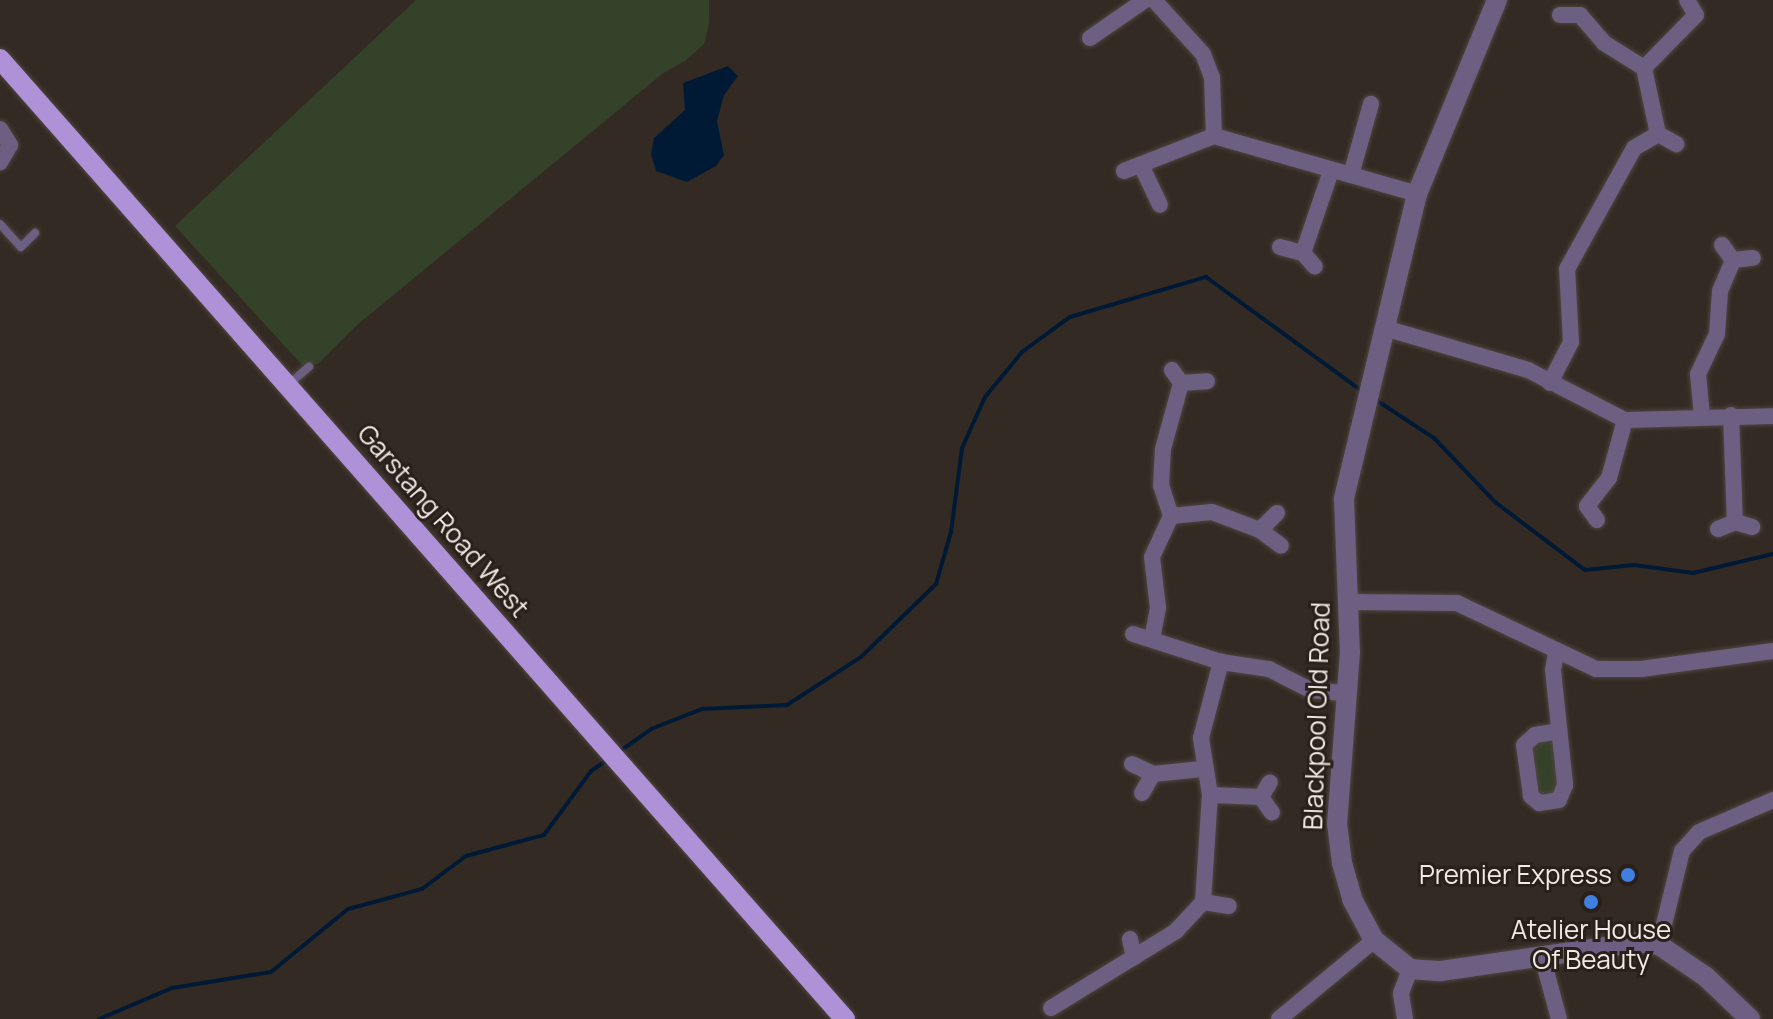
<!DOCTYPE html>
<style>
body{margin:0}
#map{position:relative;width:1773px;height:1019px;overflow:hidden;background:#342a24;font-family:Manrope,sans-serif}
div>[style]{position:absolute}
.green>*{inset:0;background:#35422a}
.water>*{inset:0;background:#001a36}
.stream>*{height:4px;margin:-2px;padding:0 2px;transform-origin:2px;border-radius:2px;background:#001a36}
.roads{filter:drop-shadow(0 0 2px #4e453f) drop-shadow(0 0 2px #4e453f)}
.service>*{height:8px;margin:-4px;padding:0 4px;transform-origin:4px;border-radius:4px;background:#6d5f82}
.minor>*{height:16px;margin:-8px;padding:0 8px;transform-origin:8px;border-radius:8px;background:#6d5f82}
.tertiary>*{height:20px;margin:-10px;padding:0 10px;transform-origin:10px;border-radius:10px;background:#6d5f82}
.primary>*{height:20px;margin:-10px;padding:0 10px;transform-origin:10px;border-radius:10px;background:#ae91d7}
.dots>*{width:22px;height:22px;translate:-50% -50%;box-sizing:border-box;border:4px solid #2a201a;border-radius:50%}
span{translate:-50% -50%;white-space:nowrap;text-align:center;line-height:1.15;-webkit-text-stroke:6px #2a201a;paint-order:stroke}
.street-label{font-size:26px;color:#f0e9e5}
.poi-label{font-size:26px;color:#f0e9e5}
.right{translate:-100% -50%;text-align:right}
</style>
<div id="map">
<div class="green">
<div style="clip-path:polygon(416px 0,709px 0,709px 23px,704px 44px,685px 61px,662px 74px,357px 325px,318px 364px,303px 366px,175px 226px)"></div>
<div style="clip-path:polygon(1559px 731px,1565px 785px,1539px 803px,1524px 745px)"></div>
</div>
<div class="water">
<div style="clip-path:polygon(728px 66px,738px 76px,724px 95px,717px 121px,724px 155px,716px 166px,687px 182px,656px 171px,651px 154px,654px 138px,685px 110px,683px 83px)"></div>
</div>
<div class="stream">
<div style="left:1373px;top:398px;width:73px;rotate:33.3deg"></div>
<div style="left:1434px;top:438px;width:88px;rotate:46.4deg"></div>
<div style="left:1495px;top:502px;width:113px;rotate:37.1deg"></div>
<div style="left:1585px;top:570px;width:49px;rotate:-5.8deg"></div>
<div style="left:1634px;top:565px;width:60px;rotate:7.7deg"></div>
<div style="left:1693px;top:573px;width:82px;rotate:-13.4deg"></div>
<div style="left:620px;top:751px;width:38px;rotate:-35deg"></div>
<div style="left:651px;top:729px;width:55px;rotate:-21.4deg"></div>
<div style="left:702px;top:709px;width:85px;rotate:-2.7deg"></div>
<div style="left:787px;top:705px;width:88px;rotate:-33deg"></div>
<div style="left:861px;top:657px;width:105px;rotate:-44.2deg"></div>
<div style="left:936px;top:584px;width:54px;rotate:-73.9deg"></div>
<div style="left:951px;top:532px;width:85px;rotate:-82.5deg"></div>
<div style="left:962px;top:448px;width:56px;rotate:-65.7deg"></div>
<div style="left:985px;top:397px;width:58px;rotate:-50.6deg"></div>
<div style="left:1022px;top:352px;width:59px;rotate:-36.1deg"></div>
<div style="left:1070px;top:317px;width:142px;rotate:-16.4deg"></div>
<div style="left:1206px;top:277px;width:193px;rotate:36.2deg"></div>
<div style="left:99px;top:1019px;width:79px;rotate:-23deg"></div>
<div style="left:172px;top:988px;width:100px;rotate:-9.2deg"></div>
<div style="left:271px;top:972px;width:99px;rotate:-39.3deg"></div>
<div style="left:348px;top:909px;width:77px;rotate:-15.1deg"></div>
<div style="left:422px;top:889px;width:55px;rotate:-36.9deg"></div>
<div style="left:466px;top:856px;width:81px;rotate:-15.1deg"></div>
<div style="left:544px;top:835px;width:79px;rotate:-53.7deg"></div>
<div style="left:591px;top:771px;width:22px;rotate:-34deg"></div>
</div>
<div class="roads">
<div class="service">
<div style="left:0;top:224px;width:31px;rotate:48deg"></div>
<div style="left:21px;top:247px;width:20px;rotate:-45deg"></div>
<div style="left:288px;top:385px;width:28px;rotate:-41deg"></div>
</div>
<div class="minor">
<div style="left:1154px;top:0;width:73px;rotate:47.8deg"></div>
<div style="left:1203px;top:54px;width:25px;rotate:69deg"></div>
<div style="left:1212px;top:77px;width:59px;rotate:88.1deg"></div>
<div style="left:1560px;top:15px;width:20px"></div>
<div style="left:1580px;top:15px;width:37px;rotate:49deg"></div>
<div style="left:1604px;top:43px;width:47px;rotate:32deg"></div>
<div style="left:1090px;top:38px;width:67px;rotate:-34.6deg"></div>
<div style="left:1644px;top:68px;width:74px;rotate:-45.5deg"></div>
<div style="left:1696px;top:15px;width:17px;rotate:-121deg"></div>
<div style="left:0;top:129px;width:19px;rotate:58deg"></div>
<div style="left:10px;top:145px;width:20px;rotate:120deg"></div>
<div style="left:1658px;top:134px;width:21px;rotate:29deg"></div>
<div style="left:1141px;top:165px;width:44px;rotate:64.6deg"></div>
<div style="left:1124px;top:171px;width:97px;rotate:-21.3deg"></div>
<div style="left:1214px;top:136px;width:211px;rotate:15.9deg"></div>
<div style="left:1351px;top:175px;width:74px;rotate:-74.3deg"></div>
<div style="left:1722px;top:245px;width:19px;rotate:54deg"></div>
<div style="left:1280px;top:247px;width:24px;rotate:15deg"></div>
<div style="left:1303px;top:253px;width:87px;rotate:-71.1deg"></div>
<div style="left:1303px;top:253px;width:18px;rotate:49deg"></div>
<div style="left:1388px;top:329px;width:146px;rotate:16.3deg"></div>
<div style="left:1528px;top:370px;width:109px;rotate:27.3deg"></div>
<div style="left:1625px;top:420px;width:148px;rotate:-1.5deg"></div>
<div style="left:1172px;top:370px;width:16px;rotate:55deg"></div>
<div style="left:1550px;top:383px;width:46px;rotate:-62.9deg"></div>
<div style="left:1571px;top:342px;width:73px;rotate:-93.1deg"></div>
<div style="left:1567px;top:269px;width:138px;rotate:-61deg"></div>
<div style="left:1634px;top:148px;width:28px;rotate:-30deg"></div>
<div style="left:1658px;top:134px;width:67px;rotate:-102deg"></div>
<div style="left:1731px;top:415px;width:107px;rotate:87.9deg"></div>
<div style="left:1735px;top:522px;width:18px;rotate:16deg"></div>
<div style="left:1702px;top:416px;width:42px;rotate:-95.4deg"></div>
<div style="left:1698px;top:374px;width:44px;rotate:-64.6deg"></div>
<div style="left:1717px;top:334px;width:43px;rotate:-86deg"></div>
<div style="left:1720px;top:291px;width:34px;rotate:-67deg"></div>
<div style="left:1733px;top:260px;width:20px;rotate:-6deg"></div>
<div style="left:1171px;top:516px;width:41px;rotate:-5.6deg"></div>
<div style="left:1212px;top:512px;width:51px;rotate:20.6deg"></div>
<div style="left:1260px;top:530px;width:26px;rotate:37deg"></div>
<div style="left:1597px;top:520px;width:17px;rotate:-126deg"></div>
<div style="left:1587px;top:506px;width:36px;rotate:-52deg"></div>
<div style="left:1609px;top:478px;width:60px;rotate:-74.6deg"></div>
<div style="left:1718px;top:529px;width:18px;rotate:-22deg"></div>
<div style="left:1260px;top:530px;width:24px;rotate:-45deg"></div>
<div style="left:1349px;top:602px;width:108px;rotate:0.5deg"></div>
<div style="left:1457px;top:603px;width:154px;rotate:25.4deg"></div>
<div style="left:1596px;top:669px;width:45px"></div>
<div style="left:1641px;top:669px;width:133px;rotate:-7.8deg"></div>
<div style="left:1133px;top:634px;width:92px;rotate:17.7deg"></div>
<div style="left:1221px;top:662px;width:49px;rotate:8.3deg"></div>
<div style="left:1269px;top:669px;width:46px;rotate:27.1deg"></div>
<div style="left:1310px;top:690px;width:37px;rotate:5deg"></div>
<div style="left:1152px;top:639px;width:32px;rotate:-79deg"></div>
<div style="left:1158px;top:608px;width:51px;rotate:-96.7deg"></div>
<div style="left:1152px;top:557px;width:45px;rotate:-65.1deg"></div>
<div style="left:1171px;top:516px;width:32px;rotate:-108deg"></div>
<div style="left:1161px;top:486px;width:37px;rotate:-87deg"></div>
<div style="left:1163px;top:449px;width:68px;rotate:-74.7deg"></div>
<div style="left:1181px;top:383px;width:26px;rotate:-4deg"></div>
<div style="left:1556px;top:653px;width:17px;rotate:100deg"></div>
<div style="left:1553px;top:670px;width:116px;rotate:84deg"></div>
<div style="left:1565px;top:785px;width:16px;rotate:112deg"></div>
<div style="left:1559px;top:800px;width:20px;rotate:171deg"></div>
<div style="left:1539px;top:803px;width:11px;rotate:-139deg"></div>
<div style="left:1531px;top:796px;width:51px;rotate:-97.8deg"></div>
<div style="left:1524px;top:745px;width:15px;rotate:-42deg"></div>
<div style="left:1535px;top:735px;width:24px;rotate:-9deg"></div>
<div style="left:1132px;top:764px;width:23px;rotate:25deg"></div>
<div style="left:1153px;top:774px;width:49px;rotate:-5.8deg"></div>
<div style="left:1142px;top:793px;width:22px;rotate:-60deg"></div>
<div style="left:1210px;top:795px;width:51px;rotate:2.2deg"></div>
<div style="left:1261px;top:797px;width:17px;rotate:-59deg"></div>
<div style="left:1261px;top:797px;width:19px;rotate:55deg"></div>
<div style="left:1203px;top:902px;width:26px;rotate:9deg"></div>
<div style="left:1130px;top:939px;width:19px;rotate:78deg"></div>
<div style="left:1659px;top:945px;width:97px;rotate:-76.3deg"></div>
<div style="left:1682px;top:851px;width:25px;rotate:-48deg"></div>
<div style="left:1699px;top:832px;width:81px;rotate:-23.4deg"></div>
<div style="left:1542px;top:956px;width:65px;rotate:74.9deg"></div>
<div style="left:1051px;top:1008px;width:147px;rotate:-31.6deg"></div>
<div style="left:1176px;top:931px;width:40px;rotate:-47deg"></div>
<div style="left:1203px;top:902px;width:107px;rotate:-86.3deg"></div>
<div style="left:1210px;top:795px;width:58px;rotate:-99deg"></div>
<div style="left:1201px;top:738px;width:79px;rotate:-75.3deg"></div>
<div style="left:1279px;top:1019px;width:124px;rotate:-39.7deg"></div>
<div style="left:1405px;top:1019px;width:26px;rotate:-99deg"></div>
<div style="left:1401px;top:993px;width:26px;rotate:-69deg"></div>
</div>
<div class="tertiary">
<div style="left:1497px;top:0;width:210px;rotate:112.4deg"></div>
<div style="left:1417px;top:194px;width:314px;rotate:103.5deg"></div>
<div style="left:1344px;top:499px;width:153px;rotate:87.8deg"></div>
<div style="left:1350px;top:652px;width:171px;rotate:94.3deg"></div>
<div style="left:1337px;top:823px;width:40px;rotate:82.9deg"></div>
<div style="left:1342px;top:863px;width:37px;rotate:74deg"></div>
<div style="left:1352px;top:899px;width:47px;rotate:61.8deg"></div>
<div style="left:1374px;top:940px;width:46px;rotate:38.9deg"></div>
<div style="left:1410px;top:969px;width:31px;rotate:4deg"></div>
<div style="left:1441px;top:971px;width:200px;rotate:-8.3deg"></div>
<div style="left:1639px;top:942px;width:20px;rotate:9deg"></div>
<div style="left:1659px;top:945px;width:57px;rotate:34.2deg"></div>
<div style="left:1706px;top:977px;width:61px;rotate:43.7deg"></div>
</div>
<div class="primary">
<div style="left:0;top:59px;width:1279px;rotate:48.65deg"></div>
</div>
</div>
<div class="dots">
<div style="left:1628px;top:875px;background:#3f7fe0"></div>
<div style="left:1591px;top:902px;background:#3f7fe0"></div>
</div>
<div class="street-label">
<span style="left:443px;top:521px;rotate:49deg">Garstang Road West</span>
<span style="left:1317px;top:716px;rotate:-88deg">Blackpool Old Road</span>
</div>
<div class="poi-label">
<span class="right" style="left:1612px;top:875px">Premier Express</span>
<span style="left:1591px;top:945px">Atelier House<br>Of Beauty</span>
</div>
</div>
